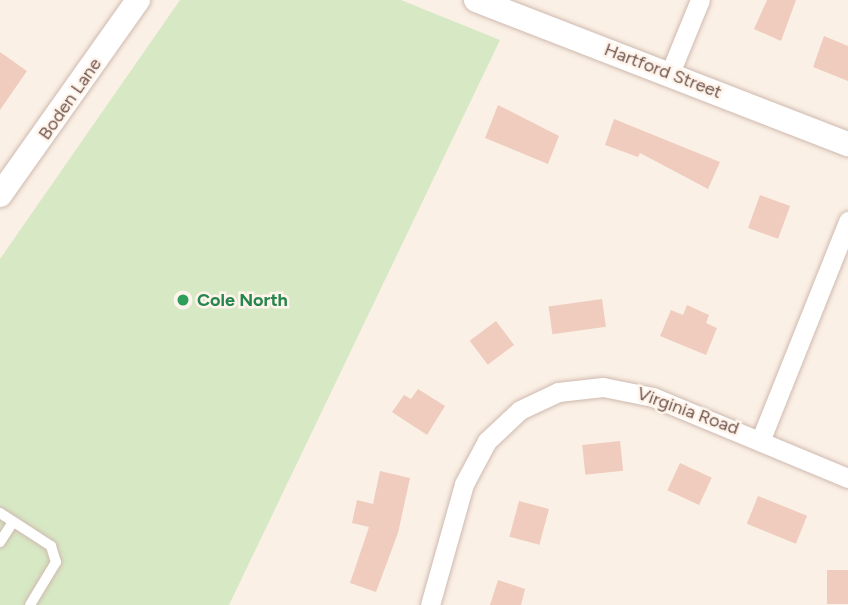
<!DOCTYPE html>
<style>
body{margin:0}
#map{position:relative;width:848px;height:605px;overflow:hidden;background:#fbf0e5;font-family:Figtree,sans-serif}
div>[style]{position:absolute}
.green>*{inset:0;background:#d7e8c4}
.building>*{inset:0;background:#efccbe;transform-origin:0 0}
.roads{filter:drop-shadow(0 0 2px #ceb9af) drop-shadow(0 0 2px #ceb9af)}
.service>*{height:10px;margin:-5px;padding:0 5px;transform-origin:5px;border-radius:5px;background:#fff}
.minor>*{height:19px;margin:-9.5px;padding:0 9.5px;transform-origin:9.5px;border-radius:9.5px;background:#fff}
.tertiary>*{height:24px;margin:-12px;padding:0 12px;transform-origin:12px;border-radius:12px;background:#fff}
.dots>*{width:19px;height:19px;translate:-50% -50%;box-sizing:border-box;border:4px solid #fef4eb;border-radius:50%}
span{translate:-50% -50%;white-space:nowrap;text-align:center;line-height:1.15;-webkit-text-stroke:5px #fef4eb;paint-order:stroke}
.street-label{font-size:18px;color:#73554c}
.leisure-label{font-size:18px;color:#27864d;font-weight:700}
.left{translate:0 -50%;text-align:left}
</style>
<div id="map">
<div class="green">
<div style="clip-path:polygon(180px 0,401px 0,500px 40px,229px 605px,0 605px,0 259px)"></div>
</div>
<div class="building">
<div style="clip-path:polygon(767px 0,796px 0,781px 41px,754px 29px)"></div>
<div style="clip-path:polygon(824px 36px,848px 46px,848px 81px,813px 67px)"></div>
<div style="clip-path:polygon(0 52px,27px 71px,0 110px)"></div>
<div style="clip-path:polygon(498px 105px,559px 136px,548px 164px,485px 138px)"></div>
<div style="clip-path:polygon(614px 119px,720px 162px,708px 189px,640px 153px,638px 157px,605px 145px)"></div>
<div style="left:760px;top:195px;width:32px;height:35px;rotate:20deg"></div>
<div style="left:602px;top:299px;width:28px;height:54px;rotate:82deg"></div>
<div style="clip-path:polygon(687px 305px,709px 315px,706px 323px,717px 328px,706px 355px,660px 336px,671px 310px,683px 315px)"></div>
<div style="left:496px;top:321px;width:30px;height:33px;rotate:53deg"></div>
<div style="clip-path:polygon(418px 389px,445px 406px,427px 435px,392px 412px,404px 395px,411px 399px)"></div>
<div style="left:620px;top:441px;width:30px;height:38px;rotate:84deg"></div>
<div style="left:680px;top:463px;width:35px;height:30px;rotate:25deg"></div>
<div style="clip-path:polygon(380px 471px,410px 478px,398px 533px,376px 592px,350px 583px,369px 527px,352px 523px,357px 500px,373px 504px)"></div>
<div style="left:758px;top:496px;width:53px;height:30px;rotate:22deg"></div>
<div style="left:519px;top:501px;width:31px;height:37px;rotate:15deg"></div>
<div style="left:827px;top:570px;width:21px;height:34px"></div>
<div style="clip-path:polygon(498px 580px,525px 589px,521px 605px,490px 605px)"></div>
</div>
<div class="roads">
<div class="service">
<div style="left:0;top:513px;width:61px;rotate:32.9deg"></div>
<div style="left:51px;top:546px;width:17px;rotate:73deg"></div>
<div style="left:56px;top:562px;width:50px;rotate:121.2deg"></div>
<div style="left:0;top:542px;width:24px;rotate:-57deg"></div>
</div>
<div class="minor">
<div style="left:670px;top:73px;width:79px;rotate:-67.7deg"></div>
<div style="left:761px;top:439px;width:235px;rotate:-68.2deg"></div>
<div style="left:430px;top:605px;width:126px;rotate:-74.3deg"></div>
<div style="left:464px;top:484px;width:49px;rotate:-61.9deg"></div>
<div style="left:487px;top:441px;width:45px;rotate:-43.2deg"></div>
<div style="left:520px;top:410px;width:42px;rotate:-25.3deg"></div>
<div style="left:558px;top:392px;width:45px;rotate:-6.3deg"></div>
<div style="left:603px;top:387px;width:51px;rotate:11.3deg"></div>
<div style="left:653px;top:397px;width:211px;rotate:22.6deg"></div>
</div>
<div class="tertiary">
<div style="left:476px;top:0;width:399px;rotate:21.2deg"></div>
<div style="left:0;top:195px;width:239px;rotate:-54.7deg"></div>
</div>
</div>
<div class="dots">
<div style="left:183px;top:300px;background:#2e9e5b"></div>
</div>
<div class="street-label">
<span style="left:663px;top:71px;rotate:21deg">Hartford Street</span>
<span style="left:70px;top:99px;rotate:-55deg">Boden Lane</span>
<span style="left:688px;top:411px;rotate:20deg">Virginia Road</span>
</div>
<div class="leisure-label">
<span class="left" style="left:197px;top:300px">Cole North</span>
</div>
</div>
